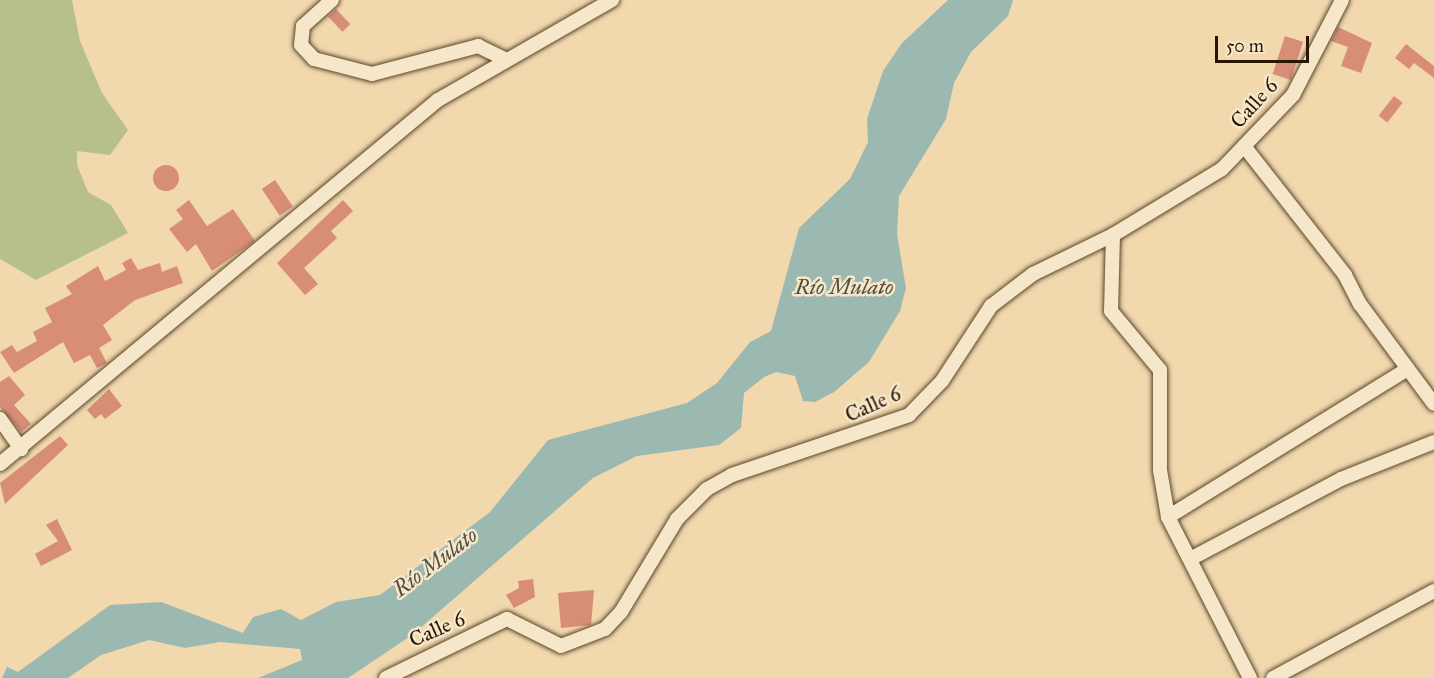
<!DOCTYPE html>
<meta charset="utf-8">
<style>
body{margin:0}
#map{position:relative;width:1434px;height:678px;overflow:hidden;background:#f1d8ad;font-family:"IM FELL Great Primer",serif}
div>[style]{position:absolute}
.green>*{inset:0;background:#b7bf8c}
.water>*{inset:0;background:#9cb9b1}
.building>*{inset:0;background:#d88d76;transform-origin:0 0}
.round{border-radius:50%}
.roads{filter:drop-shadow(0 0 2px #5b462b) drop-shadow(0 0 2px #5b462b)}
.minor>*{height:14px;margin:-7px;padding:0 7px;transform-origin:7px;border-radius:7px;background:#f6e6ca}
span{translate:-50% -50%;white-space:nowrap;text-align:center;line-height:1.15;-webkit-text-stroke:5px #f6e6ca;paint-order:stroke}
.street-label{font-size:21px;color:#291600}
.water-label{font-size:22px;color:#514f3e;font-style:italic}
.scale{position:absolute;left:1215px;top:36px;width:94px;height:27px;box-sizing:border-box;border:3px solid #291600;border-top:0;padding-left:8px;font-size:18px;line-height:21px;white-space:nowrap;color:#291600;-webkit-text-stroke:4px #f6e6ca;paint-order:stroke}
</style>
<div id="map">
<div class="green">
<div style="clip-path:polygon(0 0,72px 0,80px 41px,102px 93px,128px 130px,110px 155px,77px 151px,77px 165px,88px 192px,111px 205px,128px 233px,36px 280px,0 259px)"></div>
</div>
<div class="water">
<div style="clip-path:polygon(948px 0,1013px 0,1008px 16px,971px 52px,954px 83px,946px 119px,899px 196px,897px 234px,906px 288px,900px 311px,869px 362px,834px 392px,815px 402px,803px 401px,795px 376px,776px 372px,764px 377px,744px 393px,741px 428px,719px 445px,637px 456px,593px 478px,412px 635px,348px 678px,258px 678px,302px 660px,300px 649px,220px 642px,185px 648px,149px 640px,101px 655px,68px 678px,2px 678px,7px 667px,18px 672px,110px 605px,161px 602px,243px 633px,253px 617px,281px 609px,301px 620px,336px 602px,380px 595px,490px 512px,548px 440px,687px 403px,717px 383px,750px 342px,771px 331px,799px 228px,850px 179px,868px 142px,867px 119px,883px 71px,902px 43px)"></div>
</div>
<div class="building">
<div style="left:336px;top:9px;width:21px;height:11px;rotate:47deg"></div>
<div style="clip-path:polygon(1338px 27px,1372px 43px,1361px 73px,1341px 66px,1348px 47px,1331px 41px)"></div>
<div style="left:1285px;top:36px;width:19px;height:40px;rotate:18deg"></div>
<div style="clip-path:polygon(1406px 44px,1434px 66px,1434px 78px,1414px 63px,1409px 69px,1395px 58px)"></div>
<div style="left:1394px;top:96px;width:11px;height:25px;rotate:38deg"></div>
<div class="round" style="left:153px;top:165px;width:26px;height:26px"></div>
<div style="left:275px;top:180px;width:32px;height:16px;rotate:56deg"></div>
<div style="clip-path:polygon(189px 200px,207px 226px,233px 209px,255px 241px,212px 271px,196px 244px,187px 252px,169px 229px,183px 219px,176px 210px)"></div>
<div style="clip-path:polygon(343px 200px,353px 211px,331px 231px,337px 238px,304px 268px,318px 284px,305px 295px,277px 263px)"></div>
<div style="clip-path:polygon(131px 258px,138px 270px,160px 263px,162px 272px,177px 266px,183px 283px,135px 300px,103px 325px,112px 340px,99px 348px,107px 363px,97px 368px,90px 355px,74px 363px,63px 342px,14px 373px,0 352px,12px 345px,17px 352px,37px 341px,33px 332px,52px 322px,45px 308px,72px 294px,66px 286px,98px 266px,105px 281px,126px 270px,122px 263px)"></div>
<div style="clip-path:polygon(9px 376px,25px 395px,14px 405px,31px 424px,21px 432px,0 407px,0 382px)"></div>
<div style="clip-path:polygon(109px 389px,122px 406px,105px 419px,101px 414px,95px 419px,87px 410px)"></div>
<div style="clip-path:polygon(60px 436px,68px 445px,5px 504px,0 483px)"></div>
<div style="clip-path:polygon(57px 519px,72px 550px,41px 566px,35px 554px,58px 541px,46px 525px)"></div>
<div style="clip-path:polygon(533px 579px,535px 597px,514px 608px,506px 595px,519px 588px,518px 581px)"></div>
<div style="clip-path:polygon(594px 590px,591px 625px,561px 628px,558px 593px)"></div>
</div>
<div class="roads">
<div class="minor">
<div style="left:332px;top:0;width:39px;rotate:138deg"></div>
<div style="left:303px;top:26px;width:19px;rotate:96deg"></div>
<div style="left:301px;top:45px;width:19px;rotate:47deg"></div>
<div style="left:314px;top:59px;width:60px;rotate:14.5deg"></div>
<div style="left:372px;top:74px;width:110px;rotate:-14.8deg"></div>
<div style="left:478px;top:46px;width:28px;rotate:26deg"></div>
<div style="left:1244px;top:146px;width:164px;rotate:51.9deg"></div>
<div style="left:1345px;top:275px;width:33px;rotate:63deg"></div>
<div style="left:1360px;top:304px;width:124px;rotate:53.5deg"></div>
<div style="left:1113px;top:235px;width:76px;rotate:91.5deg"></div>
<div style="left:1111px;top:311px;width:77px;rotate:50.3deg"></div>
<div style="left:1160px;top:370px;width:100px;rotate:90deg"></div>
<div style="left:1160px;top:470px;width:48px;rotate:80.3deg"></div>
<div style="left:1168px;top:517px;width:181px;rotate:63deg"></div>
<div style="left:0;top:419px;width:37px;rotate:55deg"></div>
<div style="left:0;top:464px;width:570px;rotate:-39.73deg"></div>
<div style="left:438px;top:100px;width:201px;rotate:-29.9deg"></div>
<div style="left:1168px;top:517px;width:282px;rotate:-31.7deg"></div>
<div style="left:1192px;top:558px;width:169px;rotate:-27.9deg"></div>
<div style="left:1341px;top:479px;width:100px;rotate:-21.7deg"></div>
<div style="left:386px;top:678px;width:135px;rotate:-26deg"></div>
<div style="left:507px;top:619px;width:60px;rotate:26.6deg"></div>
<div style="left:561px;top:646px;width:47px;rotate:-21.1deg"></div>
<div style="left:605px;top:629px;width:23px;rotate:-47deg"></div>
<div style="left:621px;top:612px;width:109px;rotate:-58.9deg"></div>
<div style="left:677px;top:519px;width:42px;rotate:-45deg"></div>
<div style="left:707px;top:489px;width:29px;rotate:-29deg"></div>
<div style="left:732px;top:475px;width:187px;rotate:-18.7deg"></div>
<div style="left:909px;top:415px;width:47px;rotate:-45.9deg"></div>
<div style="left:942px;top:381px;width:90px;rotate:-56.8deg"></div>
<div style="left:991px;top:306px;width:53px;rotate:-37.3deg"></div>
<div style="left:1033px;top:274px;width:89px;rotate:-26deg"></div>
<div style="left:1113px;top:235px;width:127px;rotate:-31.2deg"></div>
<div style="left:1222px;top:169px;width:103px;rotate:-46.2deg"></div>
<div style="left:1293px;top:95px;width:107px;rotate:-62.7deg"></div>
<div style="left:1273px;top:678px;width:183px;rotate:-28.4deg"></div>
</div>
</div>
<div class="street-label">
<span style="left:1254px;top:103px;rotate:-48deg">Calle 6</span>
<span style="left:873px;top:404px;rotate:-24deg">Calle 6</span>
<span style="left:437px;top:629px;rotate:-24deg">Calle 6</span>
</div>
<div class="water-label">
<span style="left:844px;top:287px">Río Mulato</span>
<span style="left:435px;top:562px;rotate:-37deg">Río Mulato</span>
</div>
<div class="scale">50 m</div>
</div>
